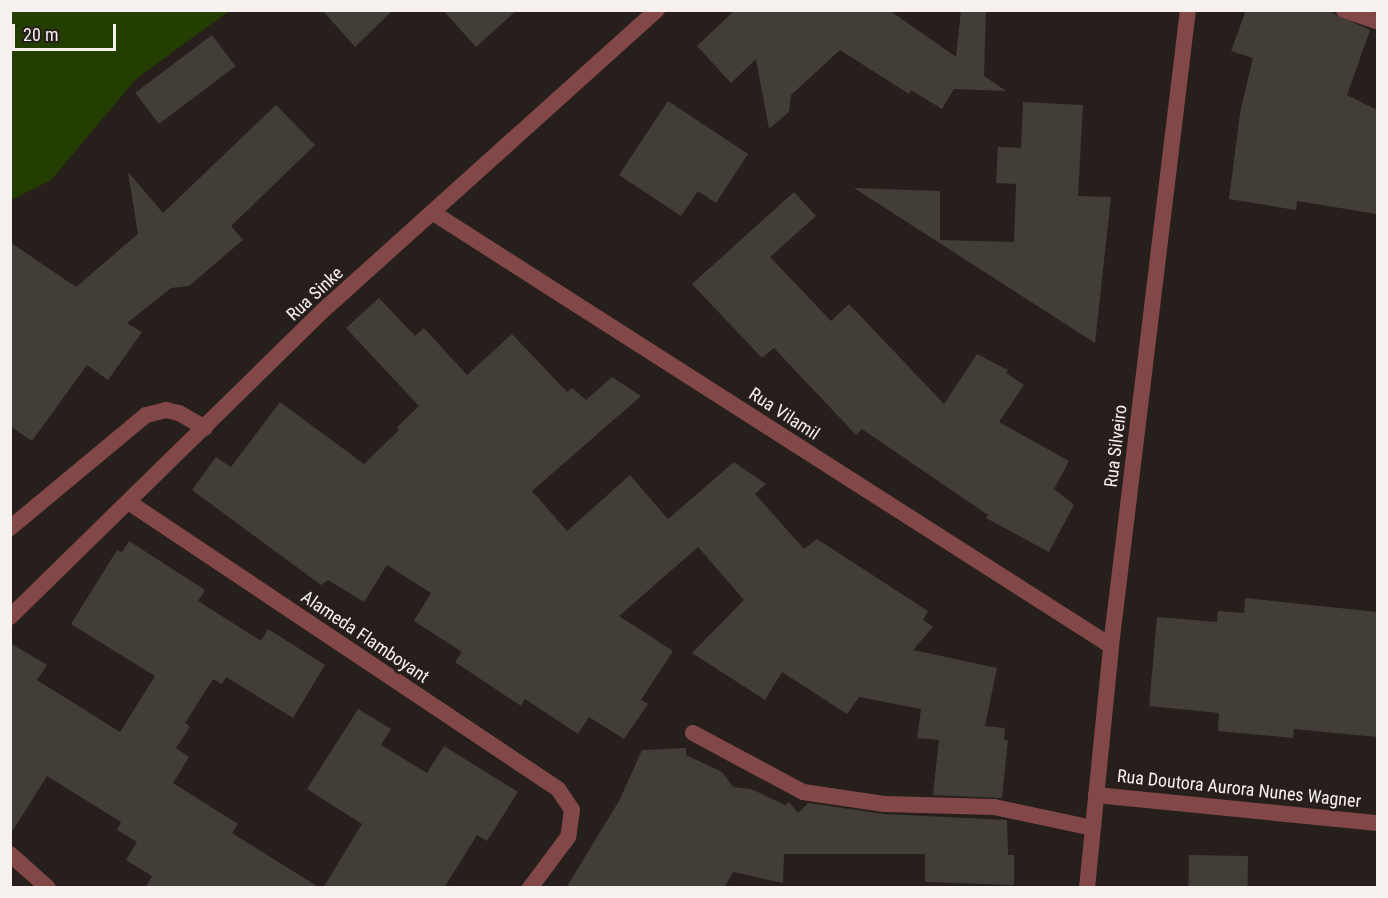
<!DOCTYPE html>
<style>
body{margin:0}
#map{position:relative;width:1388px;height:898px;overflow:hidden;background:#261f1c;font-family:"Roboto Condensed",sans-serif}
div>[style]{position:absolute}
.green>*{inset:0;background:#243e02}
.building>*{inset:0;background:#433d38;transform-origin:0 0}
.minor>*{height:16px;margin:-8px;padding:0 8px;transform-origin:8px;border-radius:8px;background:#824847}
.tertiary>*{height:16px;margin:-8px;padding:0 8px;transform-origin:8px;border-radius:8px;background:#824847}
span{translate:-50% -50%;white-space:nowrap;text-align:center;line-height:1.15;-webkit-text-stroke:6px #261f1c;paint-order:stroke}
.street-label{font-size:18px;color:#f6f1ef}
.frame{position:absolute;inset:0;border:12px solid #f6f1ef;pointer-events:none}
.scale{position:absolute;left:12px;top:24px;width:104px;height:27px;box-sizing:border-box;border:3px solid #f6f1ef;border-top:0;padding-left:8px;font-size:18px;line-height:21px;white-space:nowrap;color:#f6f1ef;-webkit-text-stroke:4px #261f1c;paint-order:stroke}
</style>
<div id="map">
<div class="green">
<div style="clip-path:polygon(11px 10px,229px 10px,229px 11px,136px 79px,51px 180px,11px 200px)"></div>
</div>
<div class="building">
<div style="clip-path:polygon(322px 10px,393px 10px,355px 47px)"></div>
<div style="clip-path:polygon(443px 10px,517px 10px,476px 47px)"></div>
<div style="clip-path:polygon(735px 10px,889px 10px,956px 57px,961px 10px,986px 10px,984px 76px,1006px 91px,954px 89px,942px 109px,911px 90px,909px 94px,840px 50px,791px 95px,789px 112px,769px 129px,756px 59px,731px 83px,697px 46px)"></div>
<div style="clip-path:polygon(1246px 10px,1327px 10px,1370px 30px,1347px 95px,1377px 110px,1377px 214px,1297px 201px,1296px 210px,1229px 199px,1240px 113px,1253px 58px,1231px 51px)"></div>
<div style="left:212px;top:35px;width:39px;height:96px;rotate:53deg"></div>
<div style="clip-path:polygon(668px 101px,748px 154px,716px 203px,698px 191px,681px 216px,619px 175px)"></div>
<div style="clip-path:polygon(1023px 102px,1083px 105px,1078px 196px,1111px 197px,1095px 343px,854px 188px,940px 191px,940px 240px,1014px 242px,1016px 184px,996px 183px,998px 147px,1021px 148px)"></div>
<div style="clip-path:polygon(276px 105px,315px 145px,231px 226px,243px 240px,189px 286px,171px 288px,127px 323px,142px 332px,108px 380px,87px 365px,32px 441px,10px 426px,10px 242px,76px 287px,138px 234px,128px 172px,163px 213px)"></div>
<div style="clip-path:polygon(794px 192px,816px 216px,770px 257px,831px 321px,849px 304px,944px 404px,977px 354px,1008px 370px,1006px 373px,1024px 385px,999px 422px,1069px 461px,1054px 489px,1074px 505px,1049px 552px,986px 518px,988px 515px,862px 429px,856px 435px,774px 348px,762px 358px,692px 284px)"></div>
<div style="clip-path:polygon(379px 298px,415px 336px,424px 328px,467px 375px,512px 334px,567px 392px,572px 388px,586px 400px,612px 377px,641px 396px,532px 491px,567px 531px,630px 475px,668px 519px,734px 462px,766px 484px,755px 494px,804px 549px,817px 539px,928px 611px,923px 620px,933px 627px,913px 650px,997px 668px,985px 726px,1005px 728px,1004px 740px,1008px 740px,1002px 798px,933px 795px,939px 740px,917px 738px,921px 709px,859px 697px,847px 714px,782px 672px,765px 700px,692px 653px,744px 600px,698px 547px,619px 616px,673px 651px,641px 700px,648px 704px,624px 739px,589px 717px,578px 734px,525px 699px,521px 706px,455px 662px,462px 652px,414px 621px,431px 593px,387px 565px,364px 602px,328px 580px,321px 585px,192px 490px,216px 457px,231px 467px,280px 402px,364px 464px,399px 430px,397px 427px,419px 406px,346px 328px)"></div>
<div style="clip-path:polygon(129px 541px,205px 590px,198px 601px,261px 641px,268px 629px,325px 665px,293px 718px,226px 677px,222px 684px,213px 679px,185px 723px,190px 727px,176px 748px,189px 757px,173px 783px,238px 824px,232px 833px,320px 888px,145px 888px,152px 876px,126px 860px,137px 842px,117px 830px,121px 822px,47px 776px,10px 835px,10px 643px,47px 665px,37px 680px,120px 732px,155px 676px,71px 624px,117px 550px,122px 552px)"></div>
<div style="clip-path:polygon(1245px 598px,1377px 612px,1377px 737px,1294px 729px,1293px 738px,1218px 731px,1219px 713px,1149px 706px,1157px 617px,1217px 622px,1218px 611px,1244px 613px)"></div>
<div style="clip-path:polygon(358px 709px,391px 729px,381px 745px,427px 773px,444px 746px,518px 792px,487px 841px,477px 835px,444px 888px,323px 888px,362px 824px,307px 789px)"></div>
<div style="clip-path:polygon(686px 748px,686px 755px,722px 772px,733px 787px,751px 789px,785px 805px,789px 802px,798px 813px,808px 803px,884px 814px,1007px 820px,1008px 855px,1014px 855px,1014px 885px,925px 882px,925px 854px,784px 854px,783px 883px,733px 872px,724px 888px,566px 888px,619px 801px,642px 750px)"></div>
<div style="left:1189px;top:855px;width:59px;height:33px;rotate:1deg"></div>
</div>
<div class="minor">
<div style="left:1344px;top:10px;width:36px;rotate:19deg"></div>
<div style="left:435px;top:214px;width:802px;rotate:32.58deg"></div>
<div style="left:130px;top:503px;width:515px;rotate:33.75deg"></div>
<div style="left:558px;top:789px;width:25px;rotate:56deg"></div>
<div style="left:572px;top:810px;width:27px;rotate:98deg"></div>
<div style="left:568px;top:837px;width:64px;rotate:126.7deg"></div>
<div style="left:10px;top:528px;width:177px;rotate:-39.7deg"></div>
<div style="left:146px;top:415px;width:21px;rotate:-14deg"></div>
<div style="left:166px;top:410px;width:13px;rotate:13deg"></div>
<div style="left:179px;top:413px;width:30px;rotate:30deg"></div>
<div style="left:10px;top:617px;width:445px;rotate:-44.4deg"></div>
<div style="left:328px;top:306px;width:443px;rotate:-42deg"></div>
<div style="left:693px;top:733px;width:125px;rotate:28.2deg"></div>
<div style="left:803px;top:792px;width:82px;rotate:8.4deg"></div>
<div style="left:884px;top:804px;width:110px;rotate:1.6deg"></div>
<div style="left:994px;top:807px;width:101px;rotate:12deg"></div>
<div style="left:1096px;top:795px;width:283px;rotate:5.7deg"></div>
<div style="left:10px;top:854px;width:51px;rotate:41.8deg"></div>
</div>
<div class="tertiary">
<div style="left:1087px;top:888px;width:243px;rotate:-84.3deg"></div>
<div style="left:1111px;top:646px;width:641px;rotate:-83.1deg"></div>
</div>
<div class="street-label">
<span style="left:315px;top:294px;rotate:-43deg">Rua Sinke</span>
<span style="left:784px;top:414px;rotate:33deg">Rua Vilamil</span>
<span style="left:1116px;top:446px;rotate:-83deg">Rua Silveiro</span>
<span style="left:365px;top:637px;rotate:34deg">Alameda Flamboyant</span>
<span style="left:1239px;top:789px;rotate:6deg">Rua Doutora Aurora Nunes Wagner</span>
</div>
<div class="frame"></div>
<div class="scale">20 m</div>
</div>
